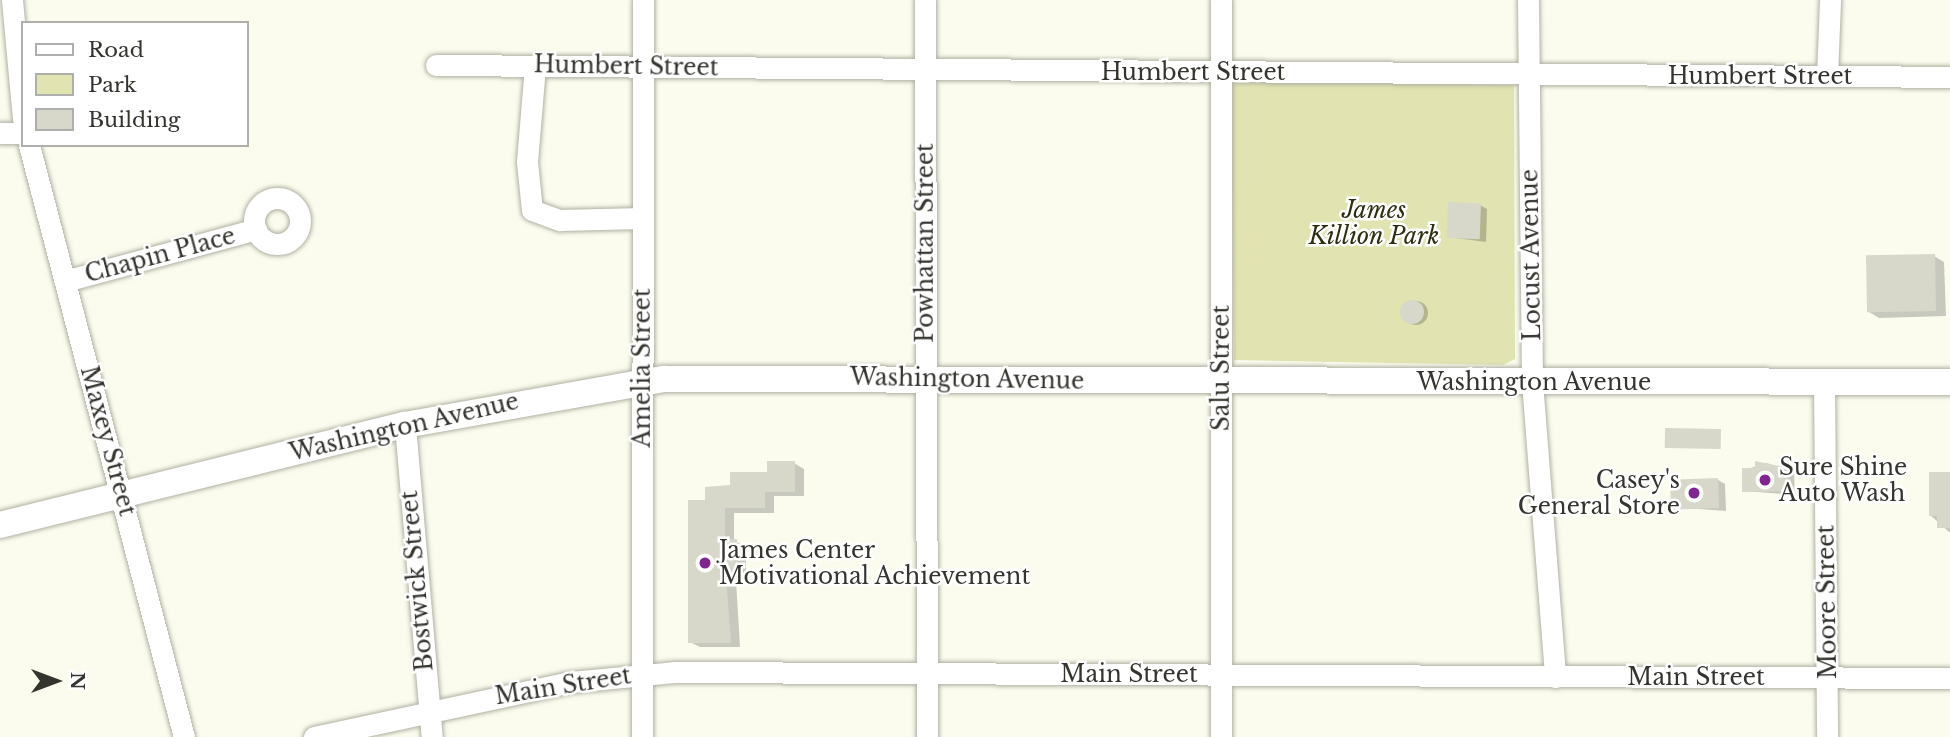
<!DOCTYPE html>
<style>
body{margin:0}
#map{position:relative;width:1950px;height:737px;overflow:hidden;background:#fbfcee;font-family:"Libre Baskerville",serif}
div>[style]{position:absolute}
.green>*{inset:0;background:#e1e3b1}
.shadow>*{inset:0;background:#0003}
.round{border-radius:50%}
.building>*{inset:0;background:#d7d8ca;transform-origin:0 0}
.roads{filter:drop-shadow(0 0 2px #b0b1a3) drop-shadow(0 0 2px #b0b1a3)}
.minor>*{height:21px;margin:-10.5px;padding:0 10.5px;transform-origin:10.5px;border-radius:10.5px;background:#fff}
.minor>.ring{margin:-10.5px;padding:0;box-sizing:content-box;background:none;border:21px solid #fff;border-radius:50%}
.major>*{height:26px;margin:-13px;padding:0 13px;transform-origin:13px;border-radius:13px;background:#fff}
.dots>*{width:19px;height:19px;translate:-50% -50%;box-sizing:border-box;border:4px solid #fff;border-radius:50%}
span{translate:-50% -50%;white-space:nowrap;text-align:center;line-height:1.15;-webkit-text-stroke:5px #fff;paint-order:stroke}
.street-label{font-size:23px;color:#353530}
.park-label{font-size:23px;color:#2e2f10;font-style:italic}
.poi-label{font-size:23px;color:#353530}
.left{translate:0 -50%;text-align:left}
.right{translate:-100% -50%;text-align:right}
.legend{position:absolute;left:21px;top:21px;width:228px;height:126px;box-sizing:border-box;background:#fff;border:2px solid #aeaeac;margin:0;padding:9px 12px;list-style:none;font-size:21px;color:#353530}
.legend li{display:flex;align-items:center;gap:14px;height:35px}
.legend b{width:35px;border:2px solid #aeaeac}
.north{position:absolute;left:21px;top:646px;width:70px;height:70px;-webkit-text-stroke:5px #fff;paint-order:stroke;rotate:90deg;font-size:19px;font-weight:700;line-height:28px;text-align:center;color:#353530}
.north::after{content:'';display:block;margin:auto;width:24px;height:32px;background:#353530;clip-path:polygon(50% 0,100% 100%,50% 72%,0 100%)}
</style>
<div id="map">
<div class="green">
<div style="clip-path:polygon(1237px 81px,1514px 85px,1515px 359px,1503px 365px,1234px 360px,1231px 86px)"></div>
</div>
<div class="shadow">
<div style="clip-path:polygon(1480px 205px,1487px 209px,1486px 242px,1448px 237px)"></div>
<div style="clip-path:polygon(1934px 256px,1944px 262px,1946px 316px,1879px 318px,1869px 312px)"></div>
<div class="round" style="left:1404px;top:301px;width:24px;height:24px"></div>
<div style="clip-path:polygon(794px 463px,804px 469px,804px 496px,774px 496px,774px 513px,734px 513px,734px 541px,746px 546px,746px 580px,736px 580px,740px 647px,700px 647px,690px 642px,707px 502px)"></div>
<div style="clip-path:polygon(1767px 463px,1794px 474px,1795px 495px,1744px 491px,1744px 470px)"></div>
<div style="clip-path:polygon(1950px 474px,1950px 532px,1949px 532px,1930px 515px)"></div>
<div style="clip-path:polygon(1718px 480px,1725px 484px,1726px 511px,1672px 507px)"></div>
</div>
<div class="building">
<div style="left:1448px;top:202px;width:33px;height:36px;rotate:2deg"></div>
<div style="left:1935px;top:254px;width:57px;height:69px;rotate:89deg"></div>
<div class="round" style="left:1400px;top:300px;width:24px;height:24px"></div>
<div style="left:1665px;top:428px;width:56px;height:20px;rotate:1deg"></div>
<div style="clip-path:polygon(767px 461px,795px 461px,795px 492px,765px 492px,765px 508px,725px 508px,725px 539px,737px 539px,737px 575px,726px 575px,731px 643px,688px 643px,688px 500px,705px 500px,705px 487px,730px 485px,730px 472px,767px 472px)"></div>
<div style="clip-path:polygon(1755px 461px,1788px 468px,1788px 491px,1742px 492px,1742px 468px,1755px 468px)"></div>
<div style="clip-path:polygon(1929px 472px,1950px 472px,1950px 528px,1937px 528px,1937px 516px,1929px 516px)"></div>
<div style="left:1718px;top:478px;width:30px;height:48px;rotate:88deg"></div>
</div>
<div class="roads">
<div class="minor">
<div style="left:12px;top:0;width:120px;rotate:84.7deg"></div>
<div style="left:925px;top:0;width:737px;rotate:89.84deg"></div>
<div style="left:1528px;top:0;width:382px;rotate:89.4deg"></div>
<div style="left:1532px;top:382px;width:296px;rotate:85.5deg"></div>
<div style="left:436px;top:65px;width:1514px;rotate:0.45deg"></div>
<div style="left:535px;top:66px;width:96px;rotate:94.8deg"></div>
<div style="left:527px;top:162px;width:48px;rotate:84.1deg"></div>
<div style="left:532px;top:210px;width:30px;rotate:20deg"></div>
<div style="left:560px;top:220px;width:82px;rotate:-1.4deg"></div>
<div style="left:1827px;top:76px;width:76px;rotate:-87.7deg"></div>
<div style="left:0;top:133px;width:23px"></div>
<div style="left:29px;top:145px;width:612px;rotate:75.33deg"></div>
<div class="ring" style="left:254px;top:198px;width:25px;height:25px"></div>
<div style="left:65px;top:281px;width:198px;rotate:-15.2deg"></div>
<div style="left:1824px;top:382px;width:355px;rotate:89.5deg"></div>
<div style="left:405px;top:425px;width:313px;rotate:85.1deg"></div>
<div style="left:314px;top:737px;width:263px;rotate:-12.1deg"></div>
<div style="left:571px;top:682px;width:103px;rotate:-5.5deg"></div>
<div style="left:674px;top:672px;width:1276px;rotate:0.27deg"></div>
<div style="left:642px;top:737px;width:737px;rotate:-89.92deg"></div>
<div style="left:1221px;top:737px;width:737px;rotate:-90deg"></div>
</div>
<div class="major">
<div style="left:0;top:525px;width:417px;rotate:-13.9deg"></div>
<div style="left:405px;top:425px;width:263px;rotate:-10.1deg"></div>
<div style="left:664px;top:379px;width:1286px;rotate:0.13deg"></div>
</div>
</div>
<div class="dots">
<div style="left:1765px;top:480px;background:#7f2592"></div>
<div style="left:1694px;top:493px;background:#7f2592"></div>
<div style="left:705px;top:563px;background:#7f2592"></div>
</div>
<div class="street-label">
<span style="left:626px;top:66px;rotate:1deg">Humbert Street</span>
<span style="left:1193px;top:72px">Humbert Street</span>
<span style="left:1760px;top:76px">Humbert Street</span>
<span style="left:925px;top:243px;rotate:-90deg">Powhattan Street</span>
<span style="left:160px;top:255px;rotate:-15deg">Chapin Place</span>
<span style="left:1531px;top:255px;rotate:-91deg">Locust Avenue</span>
<span style="left:642px;top:368px;rotate:-90deg">Amelia Street</span>
<span style="left:1221px;top:368px;rotate:-90deg">Salu Street</span>
<span style="left:967px;top:379px;rotate:1deg">Washington Avenue</span>
<span style="left:1534px;top:382px">Washington Avenue</span>
<span style="left:404px;top:427px;rotate:-13deg">Washington Avenue</span>
<span style="left:108px;top:441px;rotate:75deg">Maxey Street</span>
<span style="left:417px;top:581px;rotate:-95deg">Bostwick Street</span>
<span style="left:1827px;top:602px;rotate:-91deg">Moore Street</span>
<span style="left:1129px;top:674px">Main Street</span>
<span style="left:1696px;top:677px">Main Street</span>
<span style="left:563px;top:686px;rotate:-9deg">Main Street</span>
</div>
<div class="park-label">
<span style="left:1374px;top:223px">James<br>Killion Park</span>
</div>
<div class="poi-label">
<span class="left" style="left:1779px;top:480px">Sure Shine<br>Auto Wash</span>
<span class="right" style="left:1680px;top:493px">Casey's<br>General Store</span>
<span class="left" style="left:719px;top:563px">James Center<br>Motivational Achievement</span>
</div>
<ul class="legend">
<li><b style="height:9px;background:#fff"></b>Road</li>
<li><b style="height:19px;background:#e1e3b1"></b>Park</li>
<li><b style="height:19px;background:#d7d8ca"></b>Building</li>
</ul>
<div class="north">N</div>
</div>
